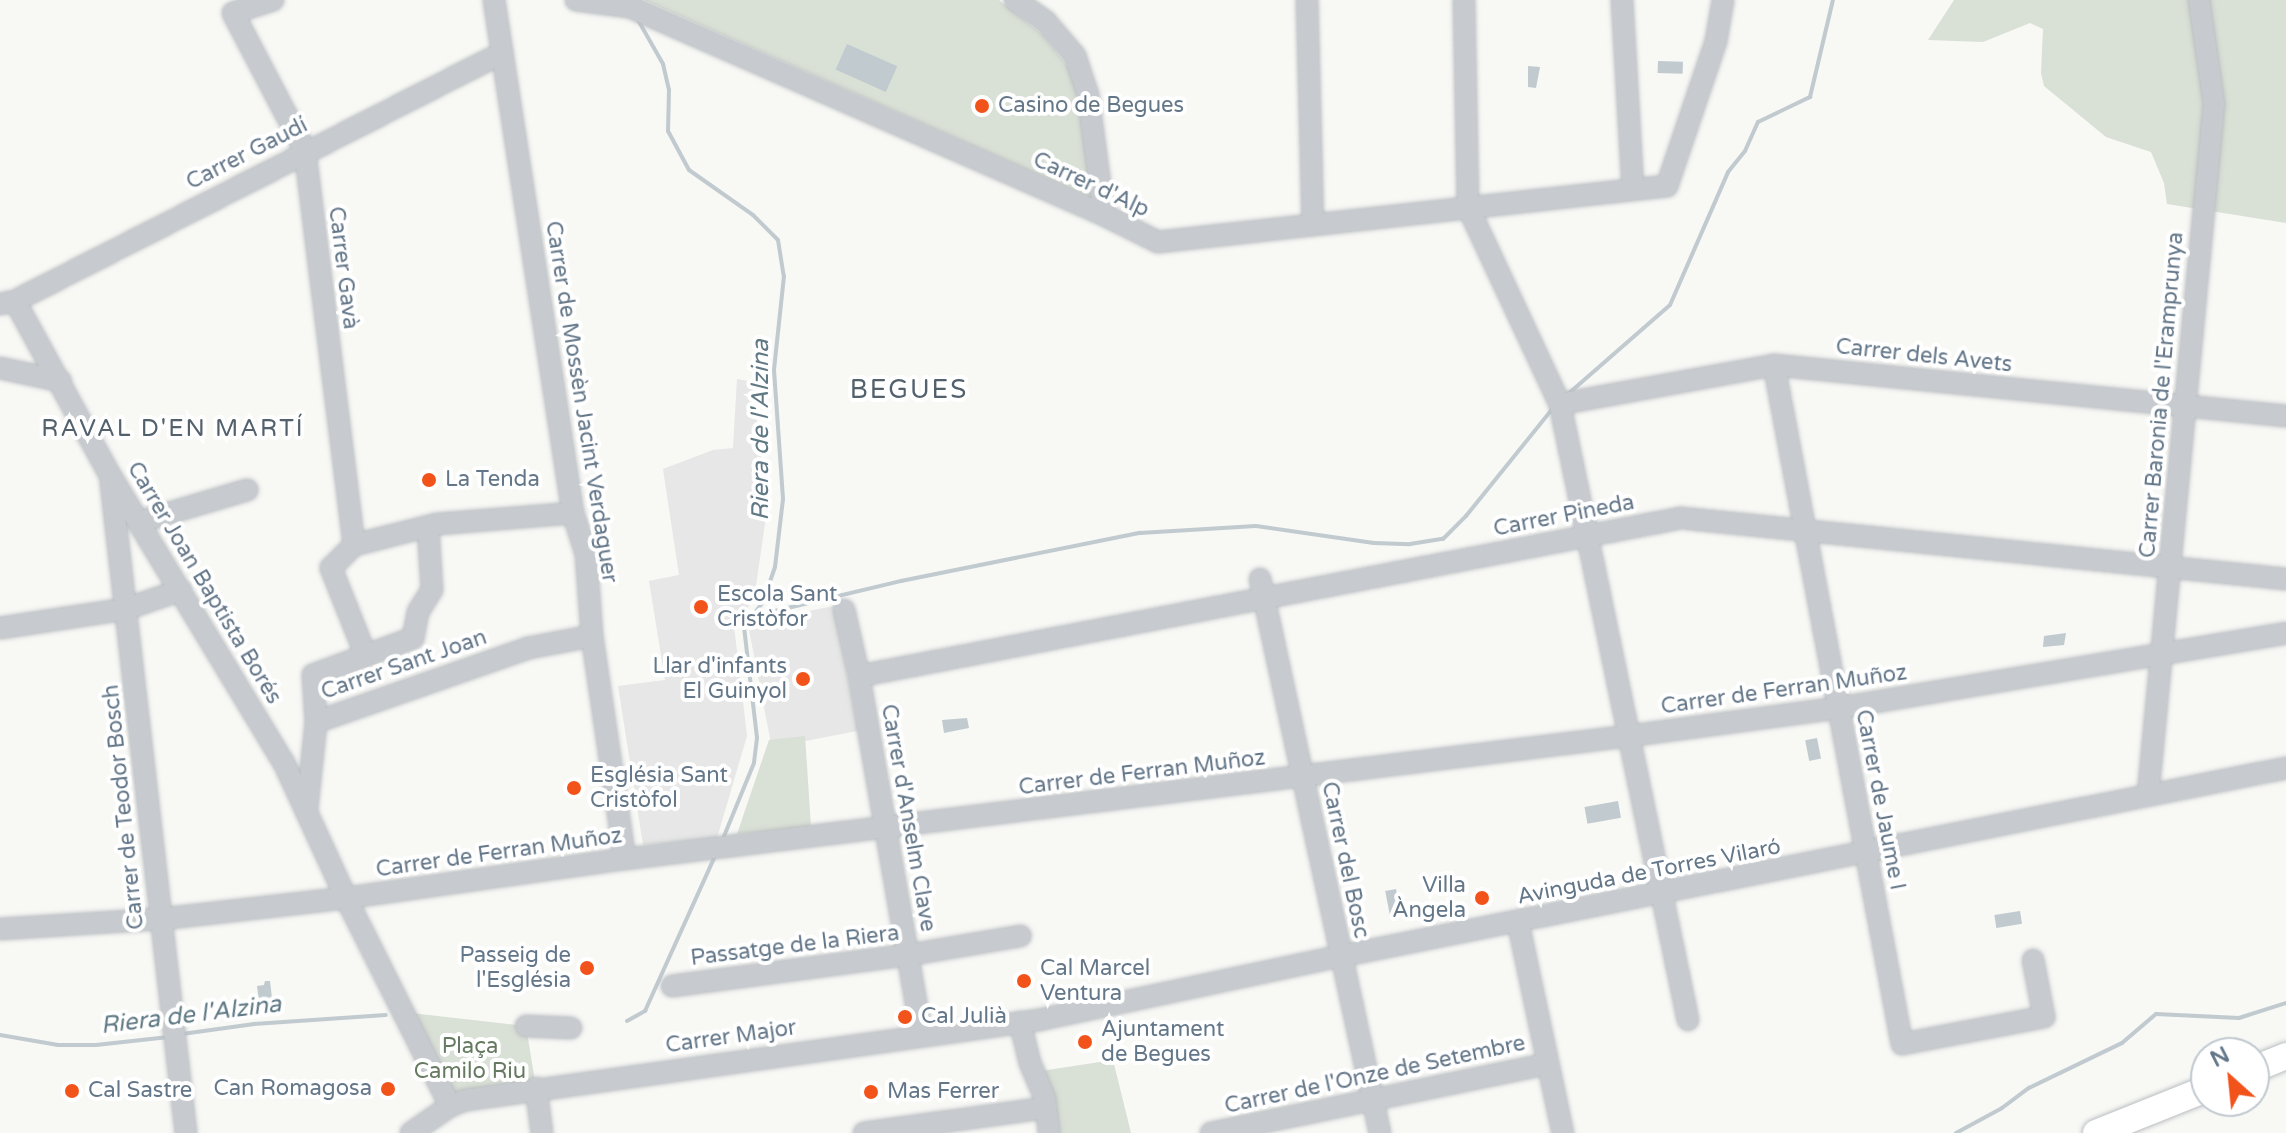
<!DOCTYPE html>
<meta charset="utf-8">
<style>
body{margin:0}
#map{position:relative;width:2286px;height:1133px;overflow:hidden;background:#f8f8f5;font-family:"Varela Round",sans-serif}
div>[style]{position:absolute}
.built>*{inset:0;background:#e6e7e6;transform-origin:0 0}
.green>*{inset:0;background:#d9e0d5}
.water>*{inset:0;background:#c0cacf;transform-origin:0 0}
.stream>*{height:4px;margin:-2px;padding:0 2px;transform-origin:2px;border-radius:2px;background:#c0cacf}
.roads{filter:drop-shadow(0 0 2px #babec2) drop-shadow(0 0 2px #babec2)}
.minor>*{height:20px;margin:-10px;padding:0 10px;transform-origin:10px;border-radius:10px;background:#c7cbcf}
.major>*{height:26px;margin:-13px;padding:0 13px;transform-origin:13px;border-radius:13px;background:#fff}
.dots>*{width:22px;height:22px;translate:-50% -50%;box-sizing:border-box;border:4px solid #fff;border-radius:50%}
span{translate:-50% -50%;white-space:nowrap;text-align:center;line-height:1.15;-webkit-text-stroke:8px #fff;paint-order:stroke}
.poi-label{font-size:22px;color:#647789}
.left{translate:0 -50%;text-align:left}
.right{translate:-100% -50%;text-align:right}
.street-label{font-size:22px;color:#647789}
.park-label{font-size:22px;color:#657a60}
.neighbourhood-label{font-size:24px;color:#53616d;letter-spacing:2px}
.water-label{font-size:24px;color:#607984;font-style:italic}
.quarter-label{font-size:26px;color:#53616d;letter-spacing:2px}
.north{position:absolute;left:2190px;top:1037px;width:80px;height:80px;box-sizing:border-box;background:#fff;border:2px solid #c1c9d0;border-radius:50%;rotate:333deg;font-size:22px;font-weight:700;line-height:32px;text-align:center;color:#647789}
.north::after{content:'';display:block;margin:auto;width:28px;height:36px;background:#f2531b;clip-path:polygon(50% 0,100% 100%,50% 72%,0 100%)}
</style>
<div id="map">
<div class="built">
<div style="clip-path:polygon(737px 379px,762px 384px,757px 421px,768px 503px,754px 599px,734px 626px,747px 736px,717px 838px,643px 845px,618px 686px,665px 680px,649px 581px,679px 575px,663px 469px,713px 450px,733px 448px)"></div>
<div style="left:834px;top:606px;width:127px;height:88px;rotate:79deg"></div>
</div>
<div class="green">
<div style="clip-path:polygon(644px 0,999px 0,1043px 35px,1076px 77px,1087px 135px,1091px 198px)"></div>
<div style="clip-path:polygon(1954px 0,2286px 0,2286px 223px,2167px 204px,2164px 183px,2151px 152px,2106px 137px,2044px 86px,2041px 73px,2043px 29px,2030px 23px,1983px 42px,1928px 40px)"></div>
<div style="clip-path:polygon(805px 736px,811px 827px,737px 834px,769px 740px)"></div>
<div style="clip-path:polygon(402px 1012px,526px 1026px,536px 1088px,445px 1103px)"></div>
<div style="clip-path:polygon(1113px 1060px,1131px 1133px,1053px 1133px,1041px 1071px)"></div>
</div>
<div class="water">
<div style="left:847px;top:44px;width:55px;height:28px;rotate:24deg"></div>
<div style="left:1658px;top:61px;width:25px;height:12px;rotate:2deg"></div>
<div style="clip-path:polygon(1528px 66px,1540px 67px,1536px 88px,1528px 87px)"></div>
<div style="clip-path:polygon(2066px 633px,2064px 645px,2043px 647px,2044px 636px)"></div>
<div style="clip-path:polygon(967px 718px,969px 728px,944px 733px,942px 720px)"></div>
<div style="left:1817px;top:738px;width:21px;height:12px;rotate:79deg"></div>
<div style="left:1618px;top:801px;width:17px;height:34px;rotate:80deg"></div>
<div style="left:1396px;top:889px;width:26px;height:11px;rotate:79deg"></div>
<div style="left:2020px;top:911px;width:13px;height:26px;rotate:81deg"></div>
<div style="clip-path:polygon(265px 981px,270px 981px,273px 1007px,260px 1009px,257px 986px,264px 985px)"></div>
</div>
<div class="stream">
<div style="left:638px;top:20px;width:51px;rotate:60.4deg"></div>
<div style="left:663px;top:64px;width:27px;rotate:77deg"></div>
<div style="left:669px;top:90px;width:41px;rotate:91.4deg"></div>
<div style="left:668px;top:131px;width:44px;rotate:61.7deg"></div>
<div style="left:689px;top:170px;width:78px;rotate:35.1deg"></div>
<div style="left:753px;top:215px;width:35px;rotate:45deg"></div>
<div style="left:778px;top:240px;width:36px;rotate:81deg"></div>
<div style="left:784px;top:276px;width:95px;rotate:96.1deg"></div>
<div style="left:774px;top:370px;width:129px;rotate:86deg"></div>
<div style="left:783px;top:499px;width:68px;rotate:96.7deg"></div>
<div style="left:775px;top:567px;width:37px;rotate:109deg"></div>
<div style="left:763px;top:602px;width:31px;rotate:127deg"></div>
<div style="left:744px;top:627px;width:112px;rotate:83.3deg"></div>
<div style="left:757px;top:738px;width:25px;rotate:97deg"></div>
<div style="left:754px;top:763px;width:84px;rotate:112.3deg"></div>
<div style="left:1568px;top:394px;width:135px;rotate:-41.1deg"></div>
<div style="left:1670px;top:305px;width:145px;rotate:-66.4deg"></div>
<div style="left:1728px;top:172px;width:27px;rotate:-51deg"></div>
<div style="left:1745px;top:151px;width:32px;rotate:-66deg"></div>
<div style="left:1758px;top:122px;width:58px;rotate:-25.7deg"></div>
<div style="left:1810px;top:97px;width:100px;rotate:-76.7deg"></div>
<div style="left:749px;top:620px;width:28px;rotate:-19deg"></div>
<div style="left:775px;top:611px;width:130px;rotate:-13.4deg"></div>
<div style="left:901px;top:581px;width:244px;rotate:-11.4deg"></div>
<div style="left:1140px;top:533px;width:116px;rotate:-3.5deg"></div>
<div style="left:1256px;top:526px;width:119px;rotate:8.2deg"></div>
<div style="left:1374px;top:543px;width:36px;rotate:2deg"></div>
<div style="left:1410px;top:544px;width:33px;rotate:-9deg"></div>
<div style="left:1443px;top:539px;width:33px;rotate:-45deg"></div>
<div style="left:1466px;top:516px;width:139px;rotate:-51.1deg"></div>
<div style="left:627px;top:1021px;width:21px;rotate:-29deg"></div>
<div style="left:645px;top:1011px;width:170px;rotate:-65.7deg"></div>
<div style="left:182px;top:1034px;width:73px;rotate:-7.9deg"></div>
<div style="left:254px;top:1024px;width:132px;rotate:-3.9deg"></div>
<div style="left:0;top:1035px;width:59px;rotate:9.8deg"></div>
<div style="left:58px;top:1045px;width:38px"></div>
<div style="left:96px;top:1045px;width:73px;rotate:-6.3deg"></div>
<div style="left:1956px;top:1133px;width:52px;rotate:-28.5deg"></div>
<div style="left:2002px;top:1108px;width:34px;rotate:-37deg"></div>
<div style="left:2029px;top:1088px;width:103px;rotate:-25.8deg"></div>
<div style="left:2122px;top:1043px;width:45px;rotate:-40.5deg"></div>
<div style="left:2156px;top:1014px;width:83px;rotate:2.8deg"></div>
<div style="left:2239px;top:1018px;width:49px;rotate:-17.7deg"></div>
</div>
<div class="roads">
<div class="minor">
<div style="left:273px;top:0;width:42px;rotate:162deg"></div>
<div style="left:233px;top:13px;width:156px;rotate:62.4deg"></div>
<div style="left:305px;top:151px;width:397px;rotate:82.9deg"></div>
<div style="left:494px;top:0;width:519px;rotate:81.25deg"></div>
<div style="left:573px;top:513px;width:43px;rotate:72.4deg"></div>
<div style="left:586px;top:554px;width:82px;rotate:85.8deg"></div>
<div style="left:592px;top:636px;width:225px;rotate:81.6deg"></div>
<div style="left:576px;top:0;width:54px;rotate:7.4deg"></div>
<div style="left:630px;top:7px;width:518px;rotate:23.69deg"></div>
<div style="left:1104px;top:215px;width:60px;rotate:26.6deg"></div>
<div style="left:1158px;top:242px;width:512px;rotate:-6.28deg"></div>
<div style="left:1667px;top:186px;width:153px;rotate:-71.3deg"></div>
<div style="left:1716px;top:41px;width:42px;rotate:-80.3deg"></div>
<div style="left:1015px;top:0;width:38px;rotate:35deg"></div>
<div style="left:1046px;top:22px;width:45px;rotate:49.5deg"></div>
<div style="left:1075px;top:56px;width:41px;rotate:71.6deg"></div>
<div style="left:1088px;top:95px;width:121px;rotate:82.4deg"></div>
<div style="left:1307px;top:0;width:223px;rotate:88.5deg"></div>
<div style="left:1464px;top:0;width:207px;rotate:88.9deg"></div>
<div style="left:1468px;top:207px;width:217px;rotate:65deg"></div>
<div style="left:1560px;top:404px;width:629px;rotate:78.26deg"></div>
<div style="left:1622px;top:0;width:190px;rotate:86.7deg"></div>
<div style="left:15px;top:301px;width:198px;rotate:61.4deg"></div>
<div style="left:110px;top:475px;width:336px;rotate:58.9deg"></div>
<div style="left:284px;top:763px;width:149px;rotate:65.3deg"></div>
<div style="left:346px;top:898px;width:233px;rotate:63.4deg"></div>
<div style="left:0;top:304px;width:15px;rotate:-11deg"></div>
<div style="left:15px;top:301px;width:547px;rotate:-26.99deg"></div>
<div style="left:1774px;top:365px;width:691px;rotate:79.32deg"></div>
<div style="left:1902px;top:1044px;width:145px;rotate:-10.8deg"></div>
<div style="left:2044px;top:1017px;width:58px;rotate:-100.9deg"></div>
<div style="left:0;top:368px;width:62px;rotate:12deg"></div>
<div style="left:1560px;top:404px;width:218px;rotate:-10.3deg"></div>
<div style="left:1774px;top:365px;width:515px;rotate:5.69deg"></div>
<div style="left:111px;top:483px;width:654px;rotate:83.42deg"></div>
<div style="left:139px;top:522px;width:113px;rotate:-16.5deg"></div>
<div style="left:1260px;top:579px;width:567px;rotate:77.78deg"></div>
<div style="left:844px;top:610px;width:68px;rotate:77.2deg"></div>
<div style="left:859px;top:676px;width:365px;rotate:80.1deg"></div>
<div style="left:0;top:628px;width:127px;rotate:-8.6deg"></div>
<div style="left:126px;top:609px;width:58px;rotate:-19.1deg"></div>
<div style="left:366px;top:656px;width:95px;rotate:-111.7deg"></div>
<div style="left:331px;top:568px;width:33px;rotate:-45deg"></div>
<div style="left:354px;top:545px;width:86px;rotate:-14.2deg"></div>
<div style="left:437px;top:524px;width:136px;rotate:-4.6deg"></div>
<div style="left:859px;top:676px;width:837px;rotate:-10.88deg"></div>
<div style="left:1681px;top:518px;width:608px;rotate:5.76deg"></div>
<div style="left:316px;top:722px;width:47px;rotate:-93.7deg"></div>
<div style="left:313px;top:675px;width:107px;rotate:-20.3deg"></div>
<div style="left:413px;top:638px;width:26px;rotate:-79deg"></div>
<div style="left:418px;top:612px;width:26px;rotate:-58deg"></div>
<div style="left:432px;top:590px;width:64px;rotate:-93.6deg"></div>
<div style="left:2148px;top:795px;width:694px;rotate:-84.54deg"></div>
<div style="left:2214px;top:104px;width:105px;rotate:-98.2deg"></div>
<div style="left:307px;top:808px;width:86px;rotate:-84deg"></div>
<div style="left:316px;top:722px;width:225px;rotate:-19.2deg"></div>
<div style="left:528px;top:648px;width:65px;rotate:-10.6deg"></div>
<div style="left:1518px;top:922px;width:216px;rotate:78deg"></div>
<div style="left:0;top:929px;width:161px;rotate:-3.6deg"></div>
<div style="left:161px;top:919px;width:186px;rotate:-6.5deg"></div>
<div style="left:346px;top:898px;width:282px;rotate:-8deg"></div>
<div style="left:625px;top:859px;width:1011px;rotate:-6.99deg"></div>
<div style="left:1628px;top:736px;width:213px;rotate:-7.6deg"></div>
<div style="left:1839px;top:708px;width:453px;rotate:-9.5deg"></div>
<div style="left:672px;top:986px;width:238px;rotate:-7.5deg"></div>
<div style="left:908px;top:955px;width:114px;rotate:-9.6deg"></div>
<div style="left:1020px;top:1022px;width:42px;rotate:76.3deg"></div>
<div style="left:1030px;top:1063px;width:39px;rotate:67deg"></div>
<div style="left:1045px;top:1099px;width:34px;rotate:83deg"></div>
<div style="left:526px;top:1026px;width:45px;rotate:2.5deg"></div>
<div style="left:536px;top:1088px;width:45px;rotate:82.4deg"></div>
<div style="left:411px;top:1133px;width:47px;rotate:-34.7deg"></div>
<div style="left:450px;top:1106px;width:17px;rotate:-21deg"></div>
<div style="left:466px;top:1100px;width:579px;rotate:-7.95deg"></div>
<div style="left:1039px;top:1020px;width:309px;rotate:-12deg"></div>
<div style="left:1341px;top:956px;width:964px;rotate:-11.25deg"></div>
<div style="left:864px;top:1133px;width:183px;rotate:-7.9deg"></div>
<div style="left:1211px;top:1133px;width:344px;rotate:-11.6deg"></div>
</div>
<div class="major">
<div style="left:2254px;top:1069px;width:35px;rotate:-22deg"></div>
<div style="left:2096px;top:1133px;width:118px;rotate:-21.8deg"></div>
</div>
</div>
<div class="dots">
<div style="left:982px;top:106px;background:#f2531b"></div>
<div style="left:429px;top:480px;background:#f2531b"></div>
<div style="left:701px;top:607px;background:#f2531b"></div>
<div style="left:803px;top:679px;background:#f2531b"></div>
<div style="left:574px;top:788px;background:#f2531b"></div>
<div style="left:1482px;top:898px;background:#f2531b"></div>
<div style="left:587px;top:968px;background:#f2531b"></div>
<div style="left:1024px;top:981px;background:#f2531b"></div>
<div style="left:905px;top:1017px;background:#f2531b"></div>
<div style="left:1085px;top:1042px;background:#f2531b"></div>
<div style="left:388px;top:1089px;background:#f2531b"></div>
<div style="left:72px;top:1091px;background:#f2531b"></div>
<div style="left:871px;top:1092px;background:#f2531b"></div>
</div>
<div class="poi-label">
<span class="left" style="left:998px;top:106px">Casino de Begues</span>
<span class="left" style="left:445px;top:480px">La Tenda</span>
<span class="left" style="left:717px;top:607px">Escola Sant<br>Cristòfor</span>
<span class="right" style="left:787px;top:679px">Llar d'infants<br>El Guinyol</span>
<span class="left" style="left:590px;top:788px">Església Sant<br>Cristòfol</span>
<span class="right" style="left:1466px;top:898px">Villa<br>Àngela</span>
<span class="right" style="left:571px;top:968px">Passeig de<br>l'Església</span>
<span class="left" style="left:1040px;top:981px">Cal Marcel<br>Ventura</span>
<span class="left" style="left:921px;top:1017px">Cal Julià</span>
<span class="left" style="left:1101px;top:1042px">Ajuntament<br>de Begues</span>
<span class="right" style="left:372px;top:1089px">Can Romagosa</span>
<span class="left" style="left:88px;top:1091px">Cal Sastre</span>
<span class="left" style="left:887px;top:1092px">Mas Ferrer</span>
</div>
<div class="street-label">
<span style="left:247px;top:154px;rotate:-27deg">Carrer Gaudí</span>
<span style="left:1091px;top:185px;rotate:25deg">Carrer d'Alp</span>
<span style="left:343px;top:268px;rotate:83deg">Carrer Gavà</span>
<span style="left:1924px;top:356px;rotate:6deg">Carrer dels Avets</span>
<span style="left:2162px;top:395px;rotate:-85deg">Carrer Baronia de l'Eramprunya</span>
<span style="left:581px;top:402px;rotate:81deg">Carrer de Mossèn Jacint Verdaguer</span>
<span style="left:1564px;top:516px;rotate:-11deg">Carrer Pineda</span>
<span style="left:204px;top:583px;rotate:59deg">Carrer Joan Baptista Borés</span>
<span style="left:404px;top:665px;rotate:-19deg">Carrer Sant Joan</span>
<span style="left:1784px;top:690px;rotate:-8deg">Carrer de Ferran Muñoz</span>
<span style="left:1142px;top:773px;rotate:-7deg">Carrer de Ferran Muñoz</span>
<span style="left:1880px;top:800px;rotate:79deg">Carrer de Jaume I</span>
<span style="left:124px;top:807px;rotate:-96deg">Carrer de Teodor Bosch</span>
<span style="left:908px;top:818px;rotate:80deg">Carrer d'Anselm Clave</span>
<span style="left:499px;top:853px;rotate:-8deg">Carrer de Ferran Muñoz</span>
<span style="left:1345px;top:860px;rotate:78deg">Carrer del Bosc</span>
<span style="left:1649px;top:872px;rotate:-11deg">Avinguda de Torres Vilaró</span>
<span style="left:795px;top:946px;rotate:-7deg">Passatge de la Riera</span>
<span style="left:731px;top:1037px;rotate:-8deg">Carrer Major</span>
<span style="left:1375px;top:1075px;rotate:-12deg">Carrer de l'Onze de Setembre</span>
</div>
<div class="park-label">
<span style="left:470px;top:1059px">Plaça<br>Camilo Riu</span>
</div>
<div class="neighbourhood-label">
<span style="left:173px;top:429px">RAVAL D'EN MARTÍ</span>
</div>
<div class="water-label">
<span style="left:761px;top:430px;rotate:-90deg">Riera de l'Alzina</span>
<span style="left:191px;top:1015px;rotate:-7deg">Riera de l'Alzina</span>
</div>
<div class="quarter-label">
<span style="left:909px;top:390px">BEGUES</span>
</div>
<div class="north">N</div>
</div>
